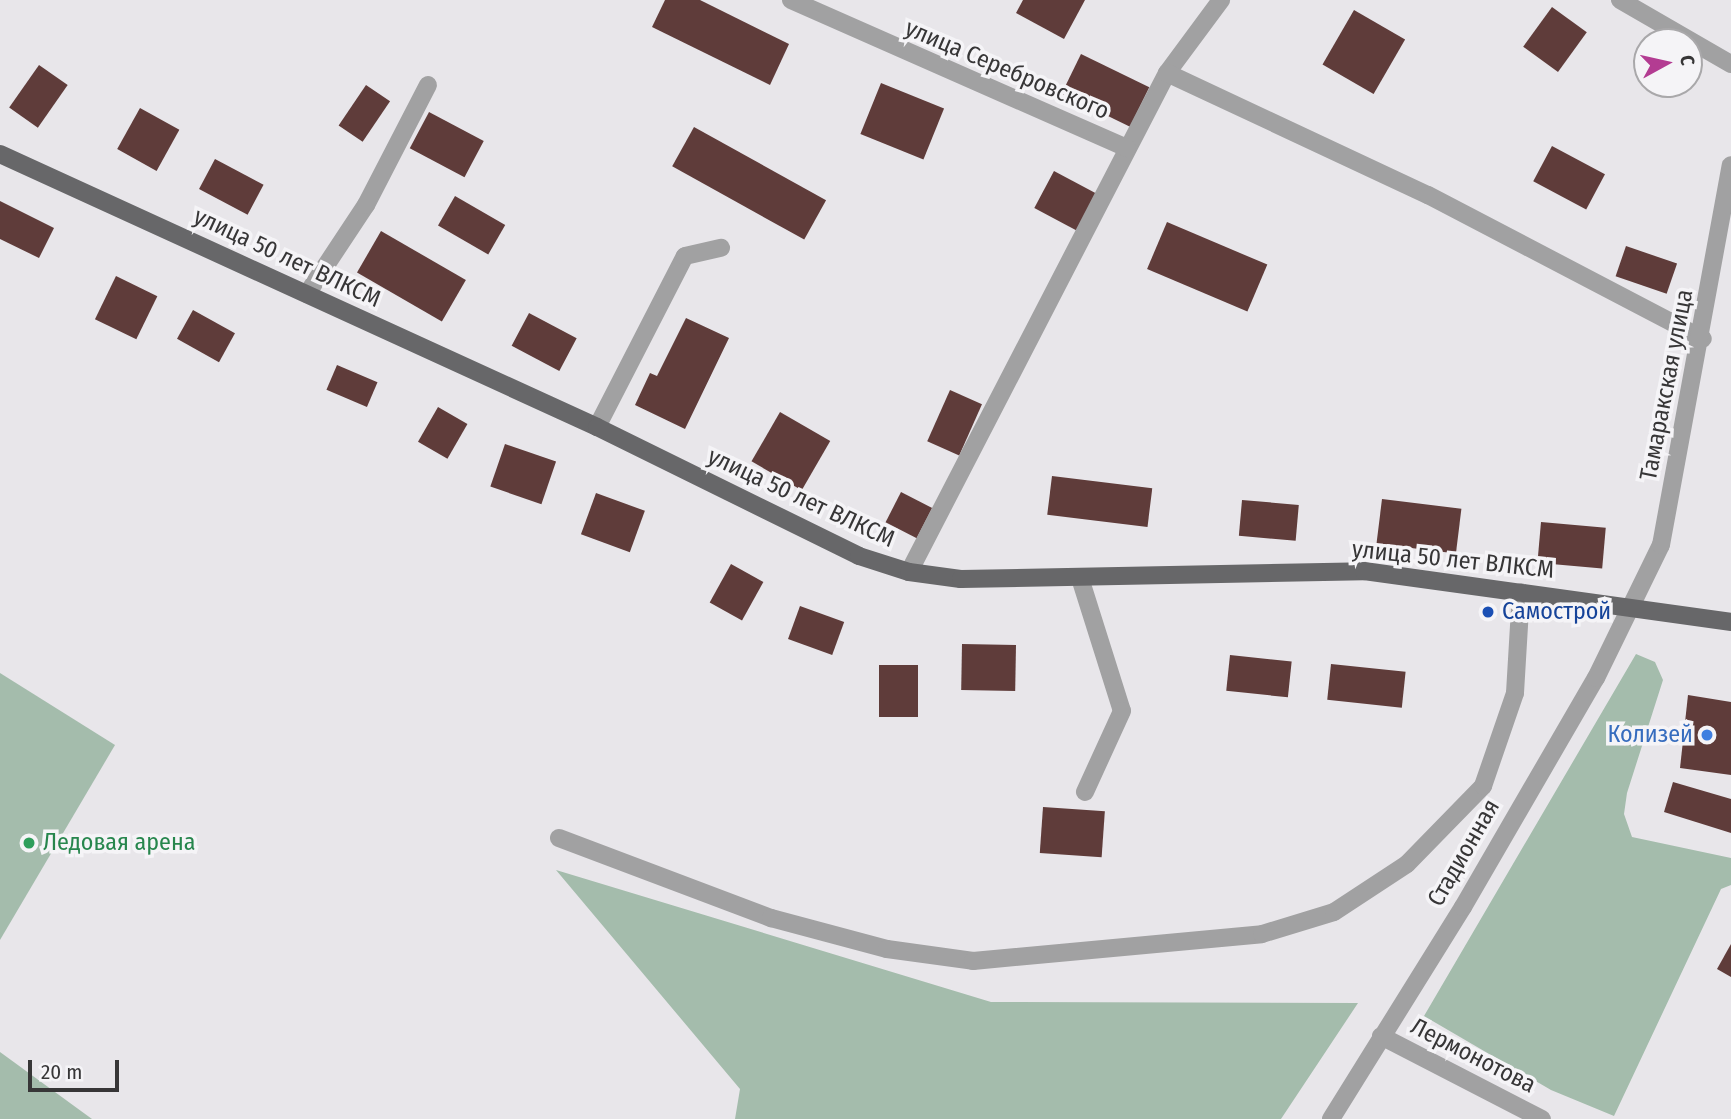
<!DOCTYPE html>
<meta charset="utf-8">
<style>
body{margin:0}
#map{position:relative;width:1731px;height:1119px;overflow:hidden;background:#e8e6ea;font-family:"Fira Sans Condensed",sans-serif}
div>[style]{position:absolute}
.green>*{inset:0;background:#a4bcac}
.building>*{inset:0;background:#5f3c3a;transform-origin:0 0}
.lane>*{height:18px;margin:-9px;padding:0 9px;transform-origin:9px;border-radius:9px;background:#a1a1a2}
.street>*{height:18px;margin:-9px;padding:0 9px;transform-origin:9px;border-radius:9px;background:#a1a1a2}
.primary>*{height:18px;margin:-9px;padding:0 9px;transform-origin:9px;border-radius:9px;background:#676769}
.dots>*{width:19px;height:19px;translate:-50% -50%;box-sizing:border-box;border:4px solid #f5f4f7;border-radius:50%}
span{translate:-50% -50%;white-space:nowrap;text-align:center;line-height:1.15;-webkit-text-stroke:7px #f5f4f7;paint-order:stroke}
.street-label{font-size:24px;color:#373637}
.transit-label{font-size:24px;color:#164399}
.left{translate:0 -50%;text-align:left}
.shop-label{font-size:24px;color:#366cbe}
.right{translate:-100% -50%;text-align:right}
.leisure-label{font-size:24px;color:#27864d}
.north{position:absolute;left:1633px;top:28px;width:70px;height:70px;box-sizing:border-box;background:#f5f4f7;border:2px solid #a9a8aa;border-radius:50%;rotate:82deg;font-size:19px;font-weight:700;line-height:28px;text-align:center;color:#373637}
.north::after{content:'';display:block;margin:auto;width:24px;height:32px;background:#b33c92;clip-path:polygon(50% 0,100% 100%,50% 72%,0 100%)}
.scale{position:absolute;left:28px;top:1060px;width:91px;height:32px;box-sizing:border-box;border:4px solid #373637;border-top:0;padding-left:9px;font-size:21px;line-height:24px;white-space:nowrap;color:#373637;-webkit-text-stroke:5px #f5f4f7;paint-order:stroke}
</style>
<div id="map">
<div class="green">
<div style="clip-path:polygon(1636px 654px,1655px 662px,1663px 680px,1627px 793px,1624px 814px,1632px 837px,1731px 858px,1731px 885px,1721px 889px,1614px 1116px,1551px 1090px,1424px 1016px)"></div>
<div style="clip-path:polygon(0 673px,115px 745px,0 940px)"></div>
<div style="clip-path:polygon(556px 870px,991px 1002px,1358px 1003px,1281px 1119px,735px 1119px,740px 1089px)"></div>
<div style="clip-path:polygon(0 1052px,92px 1119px,0 1119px)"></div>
</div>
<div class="building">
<div style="clip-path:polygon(665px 0,700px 0,789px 44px,770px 85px,652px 27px)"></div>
<div style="clip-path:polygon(1023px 0,1085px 0,1064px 39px,1016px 13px)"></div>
<div style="left:1552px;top:7px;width:43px;height:49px;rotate:36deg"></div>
<div style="left:1354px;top:10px;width:59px;height:63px;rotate:30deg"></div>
<div style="left:1081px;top:54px;width:76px;height:44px;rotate:26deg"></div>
<div style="left:39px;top:65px;width:35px;height:52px;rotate:35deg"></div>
<div style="left:881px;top:83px;width:68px;height:55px;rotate:22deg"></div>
<div style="left:366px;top:85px;width:29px;height:49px;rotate:34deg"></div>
<div style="left:140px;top:108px;width:45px;height:47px;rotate:29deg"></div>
<div style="left:429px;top:112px;width:62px;height:41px;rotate:28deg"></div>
<div style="left:694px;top:127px;width:151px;height:45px;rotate:29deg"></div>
<div style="left:1552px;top:146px;width:60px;height:40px;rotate:28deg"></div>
<div style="left:215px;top:159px;width:55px;height:34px;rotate:28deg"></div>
<div style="left:1054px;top:171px;width:50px;height:42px;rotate:28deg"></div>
<div style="left:455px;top:196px;width:58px;height:34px;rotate:30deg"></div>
<div style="clip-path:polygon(0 201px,54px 228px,39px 258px,0 239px)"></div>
<div style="left:1167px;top:222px;width:109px;height:51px;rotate:23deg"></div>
<div style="left:381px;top:231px;width:98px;height:48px;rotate:30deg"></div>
<div style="left:1626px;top:246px;width:54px;height:32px;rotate:19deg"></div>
<div style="left:116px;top:276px;width:46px;height:48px;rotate:26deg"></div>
<div style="left:193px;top:310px;width:48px;height:33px;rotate:29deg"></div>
<div style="left:529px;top:313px;width:54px;height:37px;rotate:28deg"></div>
<div style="clip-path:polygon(686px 318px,729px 338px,685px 429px,635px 405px,650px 373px,657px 376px)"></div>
<div style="left:337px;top:365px;width:44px;height:27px;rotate:23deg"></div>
<div style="left:950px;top:390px;width:35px;height:56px;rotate:24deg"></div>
<div style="left:438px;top:407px;width:34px;height:40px;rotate:30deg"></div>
<div style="left:780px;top:412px;width:58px;height:57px;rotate:30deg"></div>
<div style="left:505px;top:444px;width:54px;height:45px;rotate:19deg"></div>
<div style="left:1052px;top:476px;width:101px;height:39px;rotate:7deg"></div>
<div style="left:901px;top:492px;width:35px;height:34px;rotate:27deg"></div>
<div style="left:596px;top:493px;width:52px;height:44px;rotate:20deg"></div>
<div style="left:1382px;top:499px;width:80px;height:45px;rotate:7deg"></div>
<div style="left:1242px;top:500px;width:57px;height:36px;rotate:5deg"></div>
<div style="left:1541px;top:522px;width:65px;height:41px;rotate:5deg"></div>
<div style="left:731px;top:564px;width:37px;height:44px;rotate:29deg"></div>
<div style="left:800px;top:606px;width:47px;height:35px;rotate:20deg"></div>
<div style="left:962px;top:644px;width:54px;height:46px;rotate:1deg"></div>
<div style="left:1230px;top:655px;width:62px;height:36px;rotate:6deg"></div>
<div style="left:1331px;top:664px;width:75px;height:36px;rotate:6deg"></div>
<div style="left:879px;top:665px;width:39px;height:52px"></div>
<div style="clip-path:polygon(1688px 695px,1731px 702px,1731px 775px,1680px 768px)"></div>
<div style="clip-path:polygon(1673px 782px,1731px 799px,1731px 833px,1664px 812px)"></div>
<div style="left:1043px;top:807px;width:62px;height:46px;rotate:4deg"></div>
<div style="clip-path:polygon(1731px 944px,1731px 977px,1717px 969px)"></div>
</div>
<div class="lane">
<div style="left:1620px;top:0;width:128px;rotate:30deg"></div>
<div style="left:307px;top:294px;width:107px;rotate:-56.5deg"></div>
<div style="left:366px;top:205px;width:135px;rotate:-62.7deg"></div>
<div style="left:597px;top:427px;width:192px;rotate:-62.8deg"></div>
<div style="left:685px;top:256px;width:37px;rotate:-13deg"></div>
<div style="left:909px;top:572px;width:562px;rotate:-62.66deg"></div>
<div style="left:1167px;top:73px;width:91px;rotate:-53.5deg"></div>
<div style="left:1080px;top:578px;width:139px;rotate:72.5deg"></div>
<div style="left:1122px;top:711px;width:89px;rotate:114.6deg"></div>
<div style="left:559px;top:838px;width:227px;rotate:20.7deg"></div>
<div style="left:771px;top:918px;width:120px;rotate:15deg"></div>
<div style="left:887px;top:949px;width:87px;rotate:7.9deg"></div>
<div style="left:973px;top:961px;width:290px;rotate:-5.3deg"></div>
<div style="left:1262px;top:934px;width:75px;rotate:-17deg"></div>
<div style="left:1334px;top:912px;width:87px;rotate:-33.3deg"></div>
<div style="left:1407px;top:864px;width:109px;rotate:-45.7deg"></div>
<div style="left:1483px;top:786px;width:98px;rotate:-71deg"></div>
<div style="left:1515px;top:693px;width:101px;rotate:-86.6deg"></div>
</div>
<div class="street">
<div style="left:791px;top:0;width:367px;rotate:23.8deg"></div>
<div style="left:1167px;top:73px;width:288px;rotate:25.1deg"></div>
<div style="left:1428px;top:195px;width:310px;rotate:27.6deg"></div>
<div style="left:1381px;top:1036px;width:181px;rotate:27.3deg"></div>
<div style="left:1331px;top:1119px;width:250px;rotate:-58.1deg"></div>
<div style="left:1463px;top:907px;width:265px;rotate:-59.9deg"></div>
<div style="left:1596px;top:678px;width:148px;rotate:-64deg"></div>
<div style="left:1661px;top:545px;width:386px;rotate:-79.6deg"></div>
</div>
<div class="primary">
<div style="left:0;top:154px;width:656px;rotate:24.57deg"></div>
<div style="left:597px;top:427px;width:292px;rotate:26.2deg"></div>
<div style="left:859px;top:556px;width:52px;rotate:17.7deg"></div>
<div style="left:909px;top:572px;width:52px;rotate:7.7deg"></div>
<div style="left:961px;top:579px;width:403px;rotate:-1.1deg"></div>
<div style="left:1364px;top:571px;width:371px;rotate:7.9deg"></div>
</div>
<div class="dots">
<div style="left:1488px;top:612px;background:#1a4fb4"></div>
<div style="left:1707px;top:735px;background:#3f7fe0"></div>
<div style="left:29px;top:843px;background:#2e9e5b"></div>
</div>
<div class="street-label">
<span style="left:1007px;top:70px;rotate:23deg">улица Серебровского</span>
<span style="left:287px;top:258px;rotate:25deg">улица 50 лет ВЛКСМ</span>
<span style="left:1667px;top:385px;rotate:-79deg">Тамаракская улица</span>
<span style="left:801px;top:498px;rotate:25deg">улица 50 лет ВЛКСМ</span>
<span style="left:1453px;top:560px;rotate:6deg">улица 50 лет ВЛКСМ</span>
<span style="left:1464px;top:853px;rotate:-60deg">Стадионная</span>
<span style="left:1473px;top:1056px;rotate:27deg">Лермонотова</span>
</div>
<div class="transit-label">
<span class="left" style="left:1502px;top:612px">Самострой</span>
</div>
<div class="shop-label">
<span class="right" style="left:1693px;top:735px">Колизей</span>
</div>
<div class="leisure-label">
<span class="left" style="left:43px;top:843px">Ледовая арена</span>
</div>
<div class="north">С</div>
<div class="scale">20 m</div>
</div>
